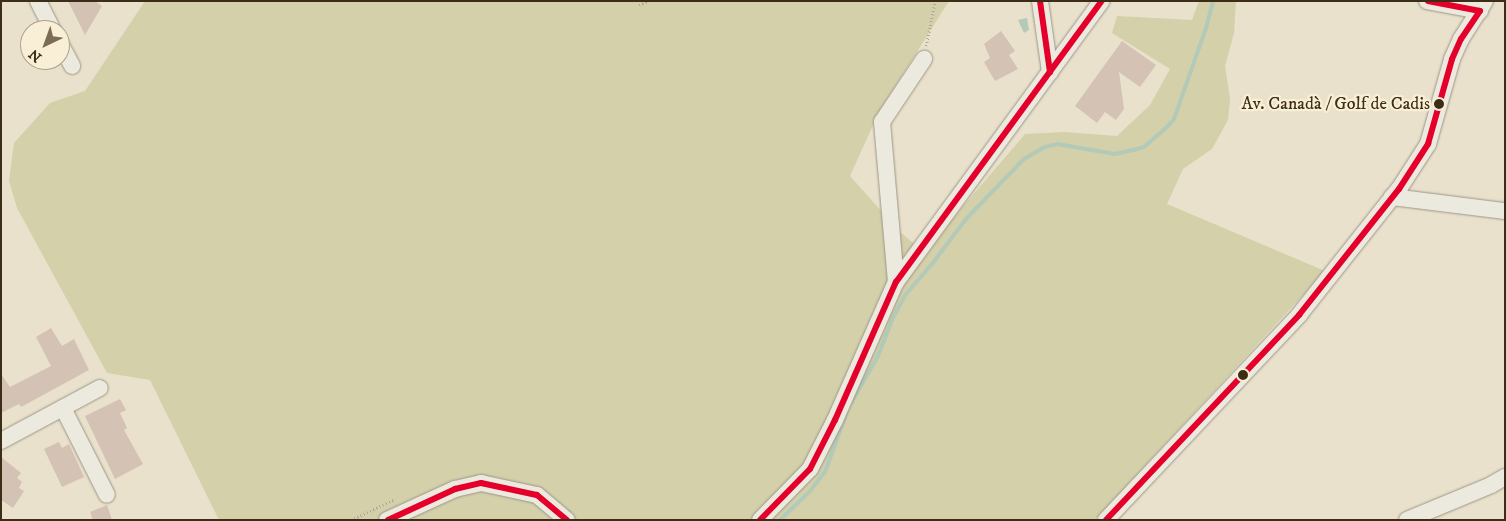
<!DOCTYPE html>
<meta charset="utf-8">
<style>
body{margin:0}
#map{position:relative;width:1506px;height:521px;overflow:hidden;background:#e9e1cc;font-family:"IM FELL DW Pica",serif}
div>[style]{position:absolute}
.green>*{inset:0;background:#d3d0aa}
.water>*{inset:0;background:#b3cab8}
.stream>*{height:4px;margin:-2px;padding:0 2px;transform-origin:2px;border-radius:2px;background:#b3cab8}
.building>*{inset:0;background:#d4c2b4}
.path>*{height:2.5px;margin-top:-1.25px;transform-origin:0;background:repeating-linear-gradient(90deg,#ada79d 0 1px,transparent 0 3.5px)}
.roads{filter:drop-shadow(0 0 1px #9d9687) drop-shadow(0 0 1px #9d9687)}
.minor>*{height:16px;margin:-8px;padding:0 8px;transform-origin:8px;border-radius:8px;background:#ece9de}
.bus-1>*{height:6px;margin:-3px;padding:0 3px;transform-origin:3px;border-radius:3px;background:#e4002b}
.dots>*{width:14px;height:14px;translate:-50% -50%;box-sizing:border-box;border:2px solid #f8efd6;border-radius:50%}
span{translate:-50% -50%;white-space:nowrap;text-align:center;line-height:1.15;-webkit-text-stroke:4.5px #f8efd6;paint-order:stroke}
.bus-label{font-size:18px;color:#3e2d16}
.right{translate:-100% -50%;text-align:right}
.frame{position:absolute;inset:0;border:2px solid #3e2d16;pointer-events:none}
.north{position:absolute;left:20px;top:20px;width:50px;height:50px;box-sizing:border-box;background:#f8efd6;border:1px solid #aea189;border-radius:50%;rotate:222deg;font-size:14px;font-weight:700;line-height:20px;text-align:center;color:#3e2d16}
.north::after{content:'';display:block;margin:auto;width:18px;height:22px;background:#7a6c56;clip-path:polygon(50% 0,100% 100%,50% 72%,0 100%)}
</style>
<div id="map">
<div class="green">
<div style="clip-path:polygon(145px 1px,949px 1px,879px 112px,850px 176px,899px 231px,924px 252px,1025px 134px,1064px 132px,1117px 136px,1150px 105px,1170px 69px,1112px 33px,1117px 16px,1192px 20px,1199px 1px,1236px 1px,1234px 33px,1225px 66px,1230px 99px,1228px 120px,1212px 149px,1183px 169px,1167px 204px,1325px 271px,1095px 520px,219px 520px,150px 380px,107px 373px,17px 208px,9px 181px,14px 143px,50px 103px,85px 91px)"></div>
</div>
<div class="water">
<div style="clip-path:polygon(1027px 18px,1029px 30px,1024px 33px,1018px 20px)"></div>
</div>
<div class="stream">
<div style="left:851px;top:403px;width:54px;rotate:-60.1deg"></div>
<div style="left:878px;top:356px;width:41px;rotate:-68.5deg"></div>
<div style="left:893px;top:318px;width:27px;rotate:-62deg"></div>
<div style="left:906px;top:294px;width:40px;rotate:-49deg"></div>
<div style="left:932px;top:264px;width:56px;rotate:-52.9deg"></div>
<div style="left:966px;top:219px;width:83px;rotate:-46deg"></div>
<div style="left:1024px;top:159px;width:24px;rotate:-30deg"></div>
<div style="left:1045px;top:147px;width:12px;rotate:-14deg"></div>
<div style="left:1057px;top:144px;width:59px;rotate:9.8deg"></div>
<div style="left:1115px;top:154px;width:19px;rotate:-12deg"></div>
<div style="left:1134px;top:150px;width:10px;rotate:-17deg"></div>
<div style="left:1144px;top:147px;width:32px;rotate:-41deg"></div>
<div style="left:1168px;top:126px;width:9px;rotate:-49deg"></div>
<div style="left:1174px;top:119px;width:96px;rotate:-70.6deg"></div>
<div style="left:1206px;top:28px;width:28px;rotate:-75deg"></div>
<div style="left:780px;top:520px;width:42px;rotate:-44deg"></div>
<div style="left:810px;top:491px;width:24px;rotate:-52deg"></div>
<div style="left:825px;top:472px;width:64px;rotate:-69.9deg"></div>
</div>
<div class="building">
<div style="clip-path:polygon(68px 1px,95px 1px,102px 6px,85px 35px)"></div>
<div style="clip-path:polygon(1001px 31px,1015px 51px,1009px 55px,1018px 69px,995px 81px,984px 62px,990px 58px,984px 44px)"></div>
<div style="clip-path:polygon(1122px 41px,1156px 65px,1140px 87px,1119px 72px,1124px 109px,1116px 120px,1105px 112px,1097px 123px,1075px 106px)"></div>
<div style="clip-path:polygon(51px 328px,62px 346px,74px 339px,89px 370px,21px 407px,19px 404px,1px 413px,1px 374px,10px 387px,51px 366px,36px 337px)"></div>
<div style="clip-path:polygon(120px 399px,126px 410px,120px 413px,127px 428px,124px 430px,143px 464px,115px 479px,85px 416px)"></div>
<div style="clip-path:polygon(59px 442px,62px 448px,69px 444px,84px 477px,62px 487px,44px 449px)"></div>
<div style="clip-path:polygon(1px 457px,21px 473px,17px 478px,22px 482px,19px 488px,24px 491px,13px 508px,1px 500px)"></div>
<div style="clip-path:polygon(107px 505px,112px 520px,93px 520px,90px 512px)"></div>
</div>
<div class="path">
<div style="left:639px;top:5px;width:10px;rotate:-24deg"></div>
<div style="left:926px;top:46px;width:46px;rotate:-78.7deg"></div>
<div style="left:351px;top:520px;width:49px;rotate:-25.5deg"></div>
</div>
<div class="roads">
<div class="minor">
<div style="left:38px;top:1px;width:33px;rotate:63deg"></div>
<div style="left:1040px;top:1px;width:72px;rotate:82deg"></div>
<div style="left:1427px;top:1px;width:54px;rotate:10.7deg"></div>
<div style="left:60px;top:43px;width:26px;rotate:62deg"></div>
<div style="left:1392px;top:197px;width:114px;rotate:7.1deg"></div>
<div style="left:896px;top:282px;width:161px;rotate:-95deg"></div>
<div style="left:882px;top:122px;width:76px;rotate:-56.3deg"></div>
<div style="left:63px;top:408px;width:97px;rotate:63.2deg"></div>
<div style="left:1px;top:441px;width:112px;rotate:-28.2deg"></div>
<div style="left:387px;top:520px;width:75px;rotate:-24.5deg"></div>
<div style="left:455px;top:489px;width:27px;rotate:-13deg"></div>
<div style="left:481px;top:483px;width:57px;rotate:12.1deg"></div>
<div style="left:537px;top:495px;width:39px;rotate:40deg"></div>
<div style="left:760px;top:520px;width:71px;rotate:-45.6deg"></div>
<div style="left:810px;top:469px;width:55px;rotate:-63deg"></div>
<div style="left:835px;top:420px;width:151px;rotate:-66.2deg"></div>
<div style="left:896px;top:282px;width:348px;rotate:-53.8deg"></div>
<div style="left:1106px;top:520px;width:282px;rotate:-46.7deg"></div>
<div style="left:1299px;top:315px;width:161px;rotate:-51.6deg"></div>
<div style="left:1399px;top:189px;width:54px;rotate:-57.2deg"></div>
<div style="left:1428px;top:144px;width:88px;rotate:-74.2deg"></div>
<div style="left:1452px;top:59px;width:22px;rotate:-66deg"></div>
<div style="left:1461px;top:39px;width:45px;rotate:-57.7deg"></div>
<div style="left:1407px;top:520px;width:91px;rotate:-22.6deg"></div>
<div style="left:1491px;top:485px;width:16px;rotate:-30deg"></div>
</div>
</div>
<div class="bus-1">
<div style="left:1040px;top:1px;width:72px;rotate:82deg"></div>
<div style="left:388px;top:520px;width:74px;rotate:-24.8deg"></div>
<div style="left:455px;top:489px;width:27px;rotate:-13deg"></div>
<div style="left:481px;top:483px;width:57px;rotate:12.1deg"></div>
<div style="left:537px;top:495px;width:39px;rotate:40deg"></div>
<div style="left:760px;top:520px;width:71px;rotate:-45.6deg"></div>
<div style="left:810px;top:469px;width:55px;rotate:-63deg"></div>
<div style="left:835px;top:420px;width:151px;rotate:-66.2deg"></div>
<div style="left:896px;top:282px;width:348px;rotate:-53.8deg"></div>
<div style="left:1106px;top:520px;width:282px;rotate:-46.7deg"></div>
<div style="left:1299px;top:315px;width:161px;rotate:-51.6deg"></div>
<div style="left:1399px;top:189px;width:54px;rotate:-57.2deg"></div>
<div style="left:1428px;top:144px;width:88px;rotate:-74.2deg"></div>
<div style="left:1452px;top:59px;width:22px;rotate:-66deg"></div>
<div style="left:1461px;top:39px;width:34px;rotate:-56deg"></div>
<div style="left:1480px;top:11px;width:53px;rotate:-169.1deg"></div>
</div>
<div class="dots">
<div style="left:1439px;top:104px;background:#3e2d16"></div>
<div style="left:1243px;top:375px;background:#3e2d16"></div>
</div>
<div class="bus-label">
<span class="right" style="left:1430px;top:104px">Av. Canadà / Golf de Cadis</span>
</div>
<div class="frame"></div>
<div class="north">N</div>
</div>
